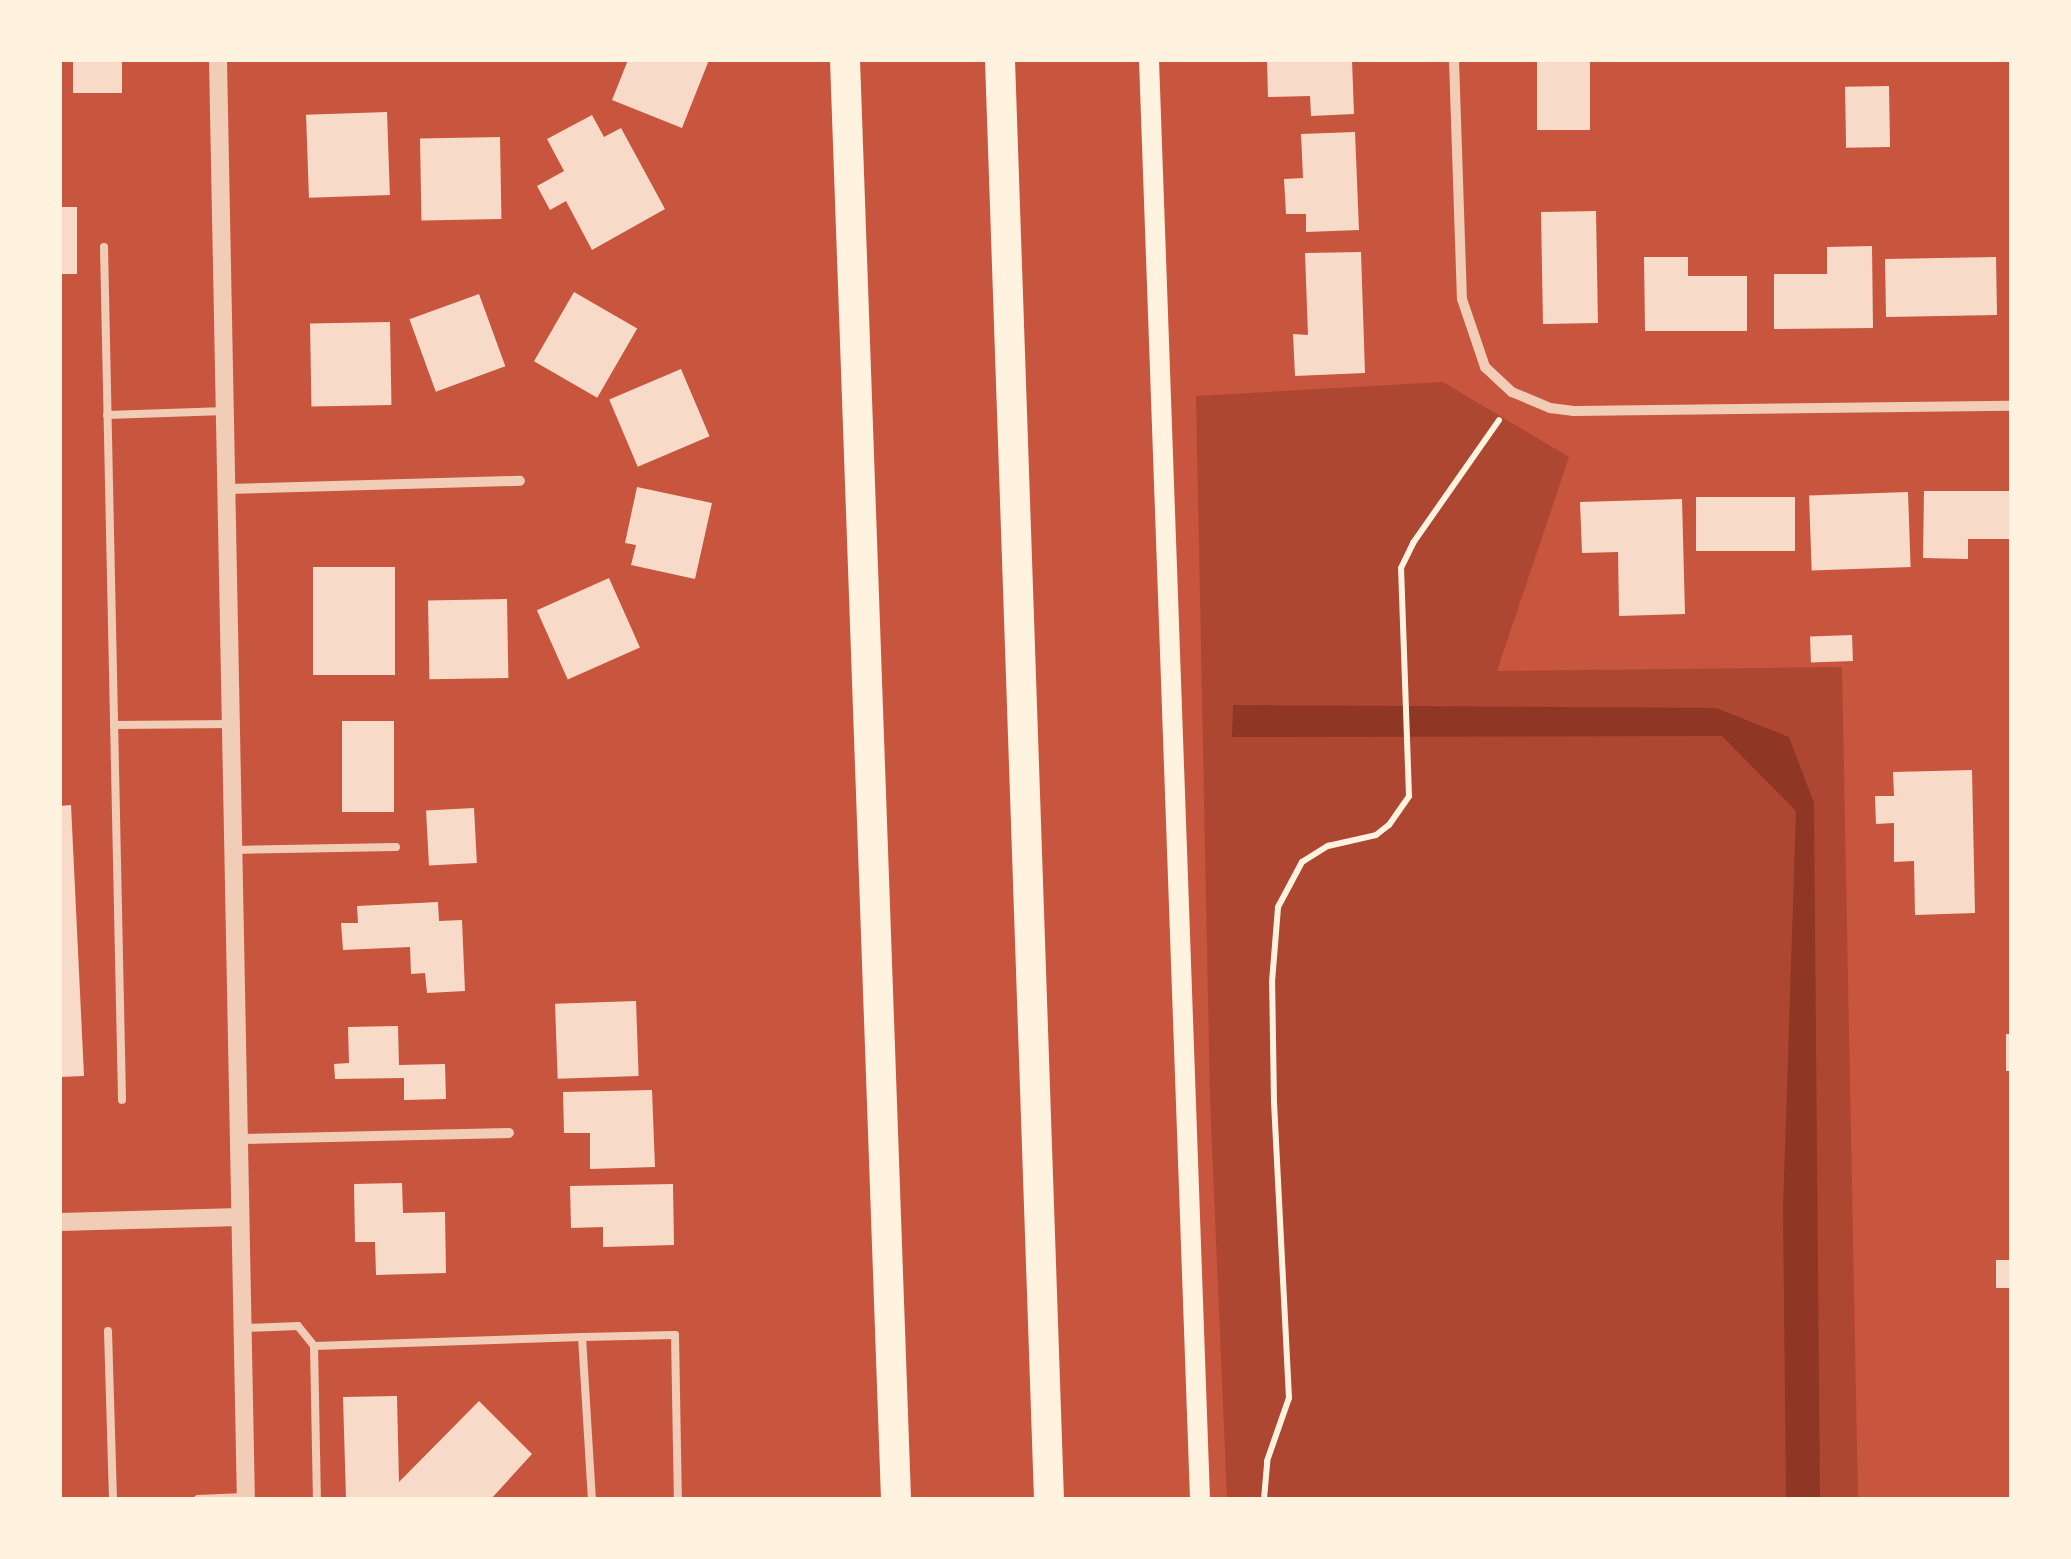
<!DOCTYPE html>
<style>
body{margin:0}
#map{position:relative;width:2071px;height:1559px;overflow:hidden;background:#c8553d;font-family:Helvetica,sans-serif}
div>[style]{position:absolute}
.green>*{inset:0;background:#ae4732}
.water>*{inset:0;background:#8f3625}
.building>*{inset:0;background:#f7dbc8;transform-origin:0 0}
.path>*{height:6px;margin:-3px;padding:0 3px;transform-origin:3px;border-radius:3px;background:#fff3e0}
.service>*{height:8px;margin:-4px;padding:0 4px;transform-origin:4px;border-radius:4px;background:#f1ccb7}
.minor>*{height:10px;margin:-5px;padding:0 5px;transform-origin:5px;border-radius:5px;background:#f1ccb7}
.tertiary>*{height:18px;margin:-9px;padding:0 9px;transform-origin:9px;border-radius:9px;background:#f1ccb7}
.secondary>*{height:20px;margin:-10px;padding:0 10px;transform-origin:10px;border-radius:10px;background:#fff3e0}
.motorway>*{height:30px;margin:-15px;padding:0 15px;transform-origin:15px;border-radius:15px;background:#fff3e0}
span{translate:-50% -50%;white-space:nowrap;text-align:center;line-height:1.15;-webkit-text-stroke:8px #fff3e0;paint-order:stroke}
.frame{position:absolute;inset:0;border:62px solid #fff3e0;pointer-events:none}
</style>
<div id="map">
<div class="green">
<div style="clip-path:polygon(1443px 382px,1569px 457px,1497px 671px,1842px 667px,1858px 1499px,1227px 1499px,1210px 1099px,1196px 396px)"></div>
</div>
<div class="water">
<div style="clip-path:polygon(1233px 705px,1716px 708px,1789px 737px,1814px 803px,1820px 1499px,1786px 1499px,1783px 1209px,1796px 811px,1722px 736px,1232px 737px)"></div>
</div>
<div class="building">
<div style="left:73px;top:60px;width:49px;height:33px"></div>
<div style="clip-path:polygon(628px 60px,709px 60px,682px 128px,612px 100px)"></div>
<div style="clip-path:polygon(1267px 60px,1352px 60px,1354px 114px,1311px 116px,1310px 96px,1268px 97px)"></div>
<div style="left:1537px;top:60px;width:53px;height:70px"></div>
<div style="left:1889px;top:86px;width:61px;height:44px;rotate:89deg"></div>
<div style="left:387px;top:112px;width:83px;height:81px;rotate:88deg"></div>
<div style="clip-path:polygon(592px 115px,604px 137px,621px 128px,665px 209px,592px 250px,566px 201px,550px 210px,537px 186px,564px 171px,547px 139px)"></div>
<div style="clip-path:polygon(1355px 132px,1359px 230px,1306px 232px,1306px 214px,1286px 214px,1284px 179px,1303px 178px,1301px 134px)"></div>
<div style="left:500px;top:137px;width:82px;height:80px;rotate:89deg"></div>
<div style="left:60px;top:207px;width:17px;height:67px"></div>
<div style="left:1596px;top:211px;width:112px;height:55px;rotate:89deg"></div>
<div style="clip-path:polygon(1872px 246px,1873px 328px,1774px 329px,1774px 274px,1827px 274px,1827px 247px)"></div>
<div style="clip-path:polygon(1361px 252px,1365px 373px,1295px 376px,1293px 334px,1308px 335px,1305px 253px)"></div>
<div style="clip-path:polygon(1644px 257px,1688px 257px,1688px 276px,1747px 276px,1747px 331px,1645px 331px)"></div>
<div style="left:1996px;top:257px;width:58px;height:111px;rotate:89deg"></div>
<div style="left:574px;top:292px;width:73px;height:80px;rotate:30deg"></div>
<div style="left:479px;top:294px;width:77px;height:74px;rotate:70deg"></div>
<div style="left:390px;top:322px;width:83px;height:80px;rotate:89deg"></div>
<div style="left:681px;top:369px;width:73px;height:78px;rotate:67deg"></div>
<div style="clip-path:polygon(637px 487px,712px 503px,695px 579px,631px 565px,636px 545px,625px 543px)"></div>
<div style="clip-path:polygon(1924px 491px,2011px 491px,2011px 539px,1968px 539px,1968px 559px,1923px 558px)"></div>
<div style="left:1908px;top:492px;width:75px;height:99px;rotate:88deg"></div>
<div style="left:1795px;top:497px;width:54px;height:99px;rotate:90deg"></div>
<div style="clip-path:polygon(1682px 499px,1685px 614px,1619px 616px,1618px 552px,1582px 553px,1580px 502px)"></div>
<div style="left:313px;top:567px;width:82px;height:108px"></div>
<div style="left:609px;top:578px;width:76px;height:79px;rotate:66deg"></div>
<div style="left:507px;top:599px;width:79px;height:79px;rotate:89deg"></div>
<div style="left:1852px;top:635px;width:26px;height:42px;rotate:88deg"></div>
<div style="left:342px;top:721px;width:52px;height:91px"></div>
<div style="clip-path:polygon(1972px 770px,1975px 913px,1915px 915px,1914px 861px,1894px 862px,1894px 823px,1876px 824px,1875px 796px,1894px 796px,1893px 772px)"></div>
<div style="clip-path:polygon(71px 805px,84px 1076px,60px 1077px,60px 806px)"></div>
<div style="left:474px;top:808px;width:55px;height:48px;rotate:87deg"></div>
<div style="clip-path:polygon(438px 902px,439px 921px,462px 920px,465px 991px,427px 993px,425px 973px,411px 974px,410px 947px,343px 950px,341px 923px,358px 923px,357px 906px)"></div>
<div style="left:636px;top:1001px;width:75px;height:81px;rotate:88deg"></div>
<div style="clip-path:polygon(398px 1026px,399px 1065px,445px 1064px,446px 1099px,404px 1100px,404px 1078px,335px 1079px,334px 1064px,349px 1063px,348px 1027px)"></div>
<div style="left:2011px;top:1034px;width:37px;height:5px;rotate:90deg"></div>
<div style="clip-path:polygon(652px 1090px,655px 1167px,590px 1169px,590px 1133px,564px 1133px,563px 1092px)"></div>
<div style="clip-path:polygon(402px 1183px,403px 1213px,445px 1212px,446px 1273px,376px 1275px,375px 1242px,355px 1242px,354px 1184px)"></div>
<div style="clip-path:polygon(673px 1184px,674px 1245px,603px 1247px,603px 1227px,571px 1228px,570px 1186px)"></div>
<div style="left:1996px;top:1260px;width:15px;height:28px"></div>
<div style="clip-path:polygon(397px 1396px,399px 1482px,479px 1401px,532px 1454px,491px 1499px,346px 1499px,343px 1397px)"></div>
</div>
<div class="path">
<div style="left:1264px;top:1499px;width:38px;rotate:-85deg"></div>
<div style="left:1267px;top:1461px;width:67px;rotate:-70.8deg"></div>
<div style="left:1289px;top:1398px;width:295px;rotate:-92.9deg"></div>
<div style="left:1274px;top:1103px;width:121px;rotate:-90.9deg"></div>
<div style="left:1272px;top:982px;width:75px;rotate:-85.4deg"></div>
<div style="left:1278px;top:907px;width:51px;rotate:-61.9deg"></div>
<div style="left:1302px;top:862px;width:31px;rotate:-32deg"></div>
<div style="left:1328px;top:846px;width:49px;rotate:-12.9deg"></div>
<div style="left:1376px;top:835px;width:16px;rotate:-38deg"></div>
<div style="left:1389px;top:825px;width:35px;rotate:-55deg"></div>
<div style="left:1409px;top:796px;width:228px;rotate:-92deg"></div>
<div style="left:1401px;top:568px;width:28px;rotate:-64deg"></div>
<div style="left:1413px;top:543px;width:150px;rotate:-55deg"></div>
</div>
<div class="service">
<div style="left:104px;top:247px;width:853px;rotate:88.79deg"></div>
<div style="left:107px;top:415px;width:119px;rotate:-1.9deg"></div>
<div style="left:114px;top:725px;width:118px;rotate:-0.5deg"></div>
<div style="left:234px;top:850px;width:162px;rotate:-1.1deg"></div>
<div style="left:246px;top:1328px;width:52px;rotate:-2.2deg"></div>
<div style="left:298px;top:1326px;width:26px;rotate:51deg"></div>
<div style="left:314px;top:1346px;width:153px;rotate:88.9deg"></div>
<div style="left:108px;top:1331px;width:168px;rotate:88.3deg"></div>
<div style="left:582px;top:1337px;width:93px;rotate:-1.2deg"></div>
<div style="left:675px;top:1335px;width:164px;rotate:89deg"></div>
<div style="left:314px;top:1346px;width:268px;rotate:-1.9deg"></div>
<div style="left:582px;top:1337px;width:162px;rotate:86.5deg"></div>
<div style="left:198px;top:1499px;width:45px;rotate:-2.5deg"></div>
</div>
<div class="minor">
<div style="left:1454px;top:60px;width:239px;rotate:88.1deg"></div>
<div style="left:1462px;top:299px;width:72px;rotate:71.3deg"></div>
<div style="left:1485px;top:367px;width:37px;rotate:43deg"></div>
<div style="left:1512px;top:392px;width:41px;rotate:22.8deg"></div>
<div style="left:1550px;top:408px;width:24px;rotate:7deg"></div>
<div style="left:1574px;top:411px;width:437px;rotate:-0.7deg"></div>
<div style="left:228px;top:489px;width:292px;rotate:-1.6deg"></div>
<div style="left:240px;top:1139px;width:269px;rotate:-1.3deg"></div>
</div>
<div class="tertiary">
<div style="left:218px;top:60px;width:1439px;rotate:88.89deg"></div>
<div style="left:60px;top:1222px;width:180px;rotate:-1.6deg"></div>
</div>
<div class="secondary">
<div style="left:1149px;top:60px;width:1440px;rotate:87.97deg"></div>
</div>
<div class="motorway">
<div style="left:845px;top:60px;width:1440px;rotate:87.97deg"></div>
<div style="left:1000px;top:60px;width:1440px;rotate:88.05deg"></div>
</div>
<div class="frame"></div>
</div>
